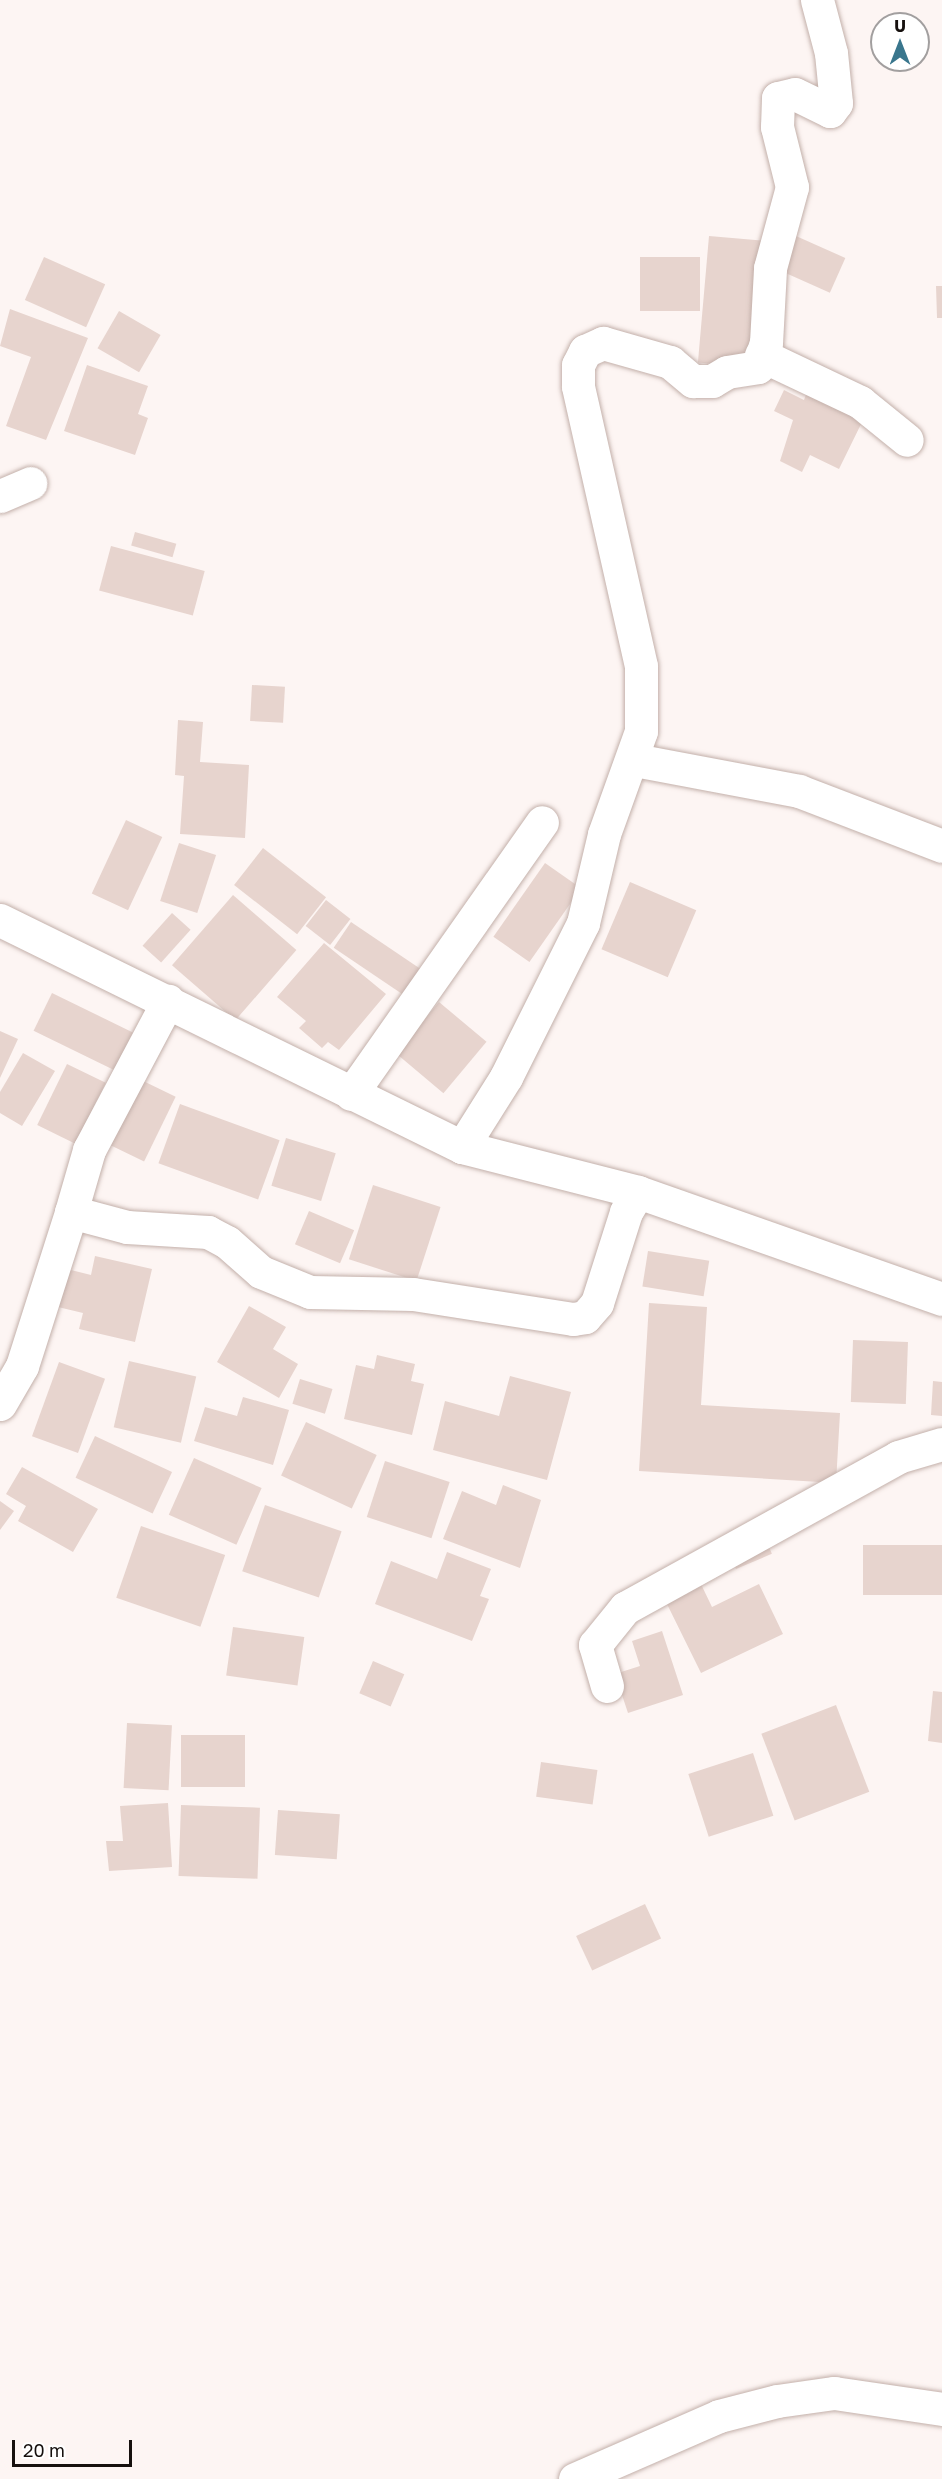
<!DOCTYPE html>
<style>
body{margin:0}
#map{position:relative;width:942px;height:2479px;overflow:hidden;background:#fdf5f3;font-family:"Golos Text",sans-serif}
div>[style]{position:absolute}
.building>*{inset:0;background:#e7d4ce;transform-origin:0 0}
.roads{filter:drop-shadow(0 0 2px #c3b0aa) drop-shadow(0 0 2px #c3b0aa)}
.minor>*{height:33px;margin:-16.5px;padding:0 16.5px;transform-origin:16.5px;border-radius:16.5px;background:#fff}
span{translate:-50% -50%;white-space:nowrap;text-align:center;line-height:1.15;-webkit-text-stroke:6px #fff;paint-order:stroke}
.north{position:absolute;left:870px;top:12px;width:60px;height:60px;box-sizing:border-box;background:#fff;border:2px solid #a29f9f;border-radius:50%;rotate:0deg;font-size:16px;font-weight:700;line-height:24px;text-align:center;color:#16100e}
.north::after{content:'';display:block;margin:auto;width:21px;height:27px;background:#39768d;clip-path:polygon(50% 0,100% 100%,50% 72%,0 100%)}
.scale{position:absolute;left:12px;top:2440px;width:120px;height:27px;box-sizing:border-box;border:3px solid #16100e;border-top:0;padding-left:8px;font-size:18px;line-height:21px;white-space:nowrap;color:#16100e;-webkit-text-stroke:4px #fff;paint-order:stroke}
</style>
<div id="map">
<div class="building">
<div style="left:709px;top:236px;width:56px;height:127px;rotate:5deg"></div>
<div style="left:796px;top:236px;width:54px;height:38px;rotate:24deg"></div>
<div style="left:44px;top:257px;width:67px;height:47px;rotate:24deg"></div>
<div style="left:640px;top:257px;width:60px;height:54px"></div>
<div style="clip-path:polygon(936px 286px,942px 286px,942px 318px,937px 318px)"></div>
<div style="clip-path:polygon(10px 309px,88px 338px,46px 440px,6px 426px,31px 357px,0 346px)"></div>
<div style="left:119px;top:311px;width:48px;height:43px;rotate:30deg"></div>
<div style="clip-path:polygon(87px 365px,148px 386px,138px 414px,148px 418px,135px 455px,64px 431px)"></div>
<div style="clip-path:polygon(808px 389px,865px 416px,839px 469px,810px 455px,802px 472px,780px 461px,793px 420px,774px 411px,784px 390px,804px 400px)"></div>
<div style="left:135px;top:532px;width:43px;height:14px;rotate:16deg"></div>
<div style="left:111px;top:546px;width:97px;height:46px;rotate:15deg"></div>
<div style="left:252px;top:685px;width:33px;height:36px;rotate:3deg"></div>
<div style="clip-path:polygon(178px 720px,203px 722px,200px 762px,249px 765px,245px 838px,180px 834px,184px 776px,175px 775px)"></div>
<div style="left:126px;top:820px;width:40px;height:81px;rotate:25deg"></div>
<div style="left:179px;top:843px;width:39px;height:61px;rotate:18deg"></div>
<div style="left:263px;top:848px;width:80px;height:47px;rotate:38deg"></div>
<div style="left:545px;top:863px;width:44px;height:90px;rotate:35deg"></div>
<div style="left:630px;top:882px;width:72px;height:73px;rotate:23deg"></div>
<div style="left:233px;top:895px;width:84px;height:93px;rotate:41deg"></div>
<div style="left:326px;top:900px;width:31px;height:33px;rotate:38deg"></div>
<div style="left:172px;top:913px;width:25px;height:44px;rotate:42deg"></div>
<div style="left:351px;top:922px;width:92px;height:31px;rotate:34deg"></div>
<div style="clip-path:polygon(324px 943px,386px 994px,339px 1050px,328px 1042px,322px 1048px,299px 1028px,306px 1021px,277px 997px)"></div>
<div style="left:52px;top:993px;width:90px;height:42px;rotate:26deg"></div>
<div style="left:439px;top:1002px;width:62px;height:67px;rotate:40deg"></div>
<div style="clip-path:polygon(0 1031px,18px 1039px,0 1078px)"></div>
<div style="clip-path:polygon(23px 1053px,55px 1071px,22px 1126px,0 1113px,0 1092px)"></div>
<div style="left:67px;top:1064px;width:43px;height:68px;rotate:26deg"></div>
<div style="left:137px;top:1078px;width:43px;height:72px;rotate:26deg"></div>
<div style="left:180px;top:1104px;width:106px;height:63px;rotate:20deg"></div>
<div style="left:286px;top:1138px;width:52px;height:50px;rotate:17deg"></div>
<div style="left:373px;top:1185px;width:71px;height:78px;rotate:18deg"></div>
<div style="left:309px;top:1211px;width:49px;height:36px;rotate:23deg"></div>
<div style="left:648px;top:1251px;width:62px;height:36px;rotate:9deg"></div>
<div style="clip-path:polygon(95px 1256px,152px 1269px,135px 1342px,79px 1329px,83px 1313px,58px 1307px,67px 1269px,91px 1275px)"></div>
<div style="clip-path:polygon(649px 1303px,707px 1307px,701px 1405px,840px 1413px,836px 1483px,639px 1471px)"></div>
<div style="clip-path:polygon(249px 1306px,286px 1327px,273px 1349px,298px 1364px,279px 1398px,217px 1362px)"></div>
<div style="left:853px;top:1340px;width:55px;height:62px;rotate:2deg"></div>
<div style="clip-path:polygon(377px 1355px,415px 1364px,411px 1381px,424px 1384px,412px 1435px,344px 1419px,356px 1365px,374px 1369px)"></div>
<div style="left:129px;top:1361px;width:69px;height:68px;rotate:13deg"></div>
<div style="left:59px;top:1362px;width:49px;height:79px;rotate:20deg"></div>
<div style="clip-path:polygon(510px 1376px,571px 1392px,547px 1480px,433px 1450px,445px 1401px,499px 1416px)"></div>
<div style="left:300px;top:1379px;width:34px;height:26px;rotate:17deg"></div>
<div style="clip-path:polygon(933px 1381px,942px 1382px,942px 1416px,931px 1415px)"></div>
<div style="clip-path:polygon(243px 1397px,289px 1410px,273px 1465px,194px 1441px,205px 1407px,237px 1416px)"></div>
<div style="left:306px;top:1422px;width:78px;height:59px;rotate:25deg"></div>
<div style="left:95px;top:1436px;width:85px;height:46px;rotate:25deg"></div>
<div style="left:194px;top:1458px;width:74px;height:62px;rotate:24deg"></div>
<div style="left:385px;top:1461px;width:68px;height:59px;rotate:18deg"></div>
<div style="clip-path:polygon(22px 1467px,98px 1509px,73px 1552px,18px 1521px,26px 1506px,6px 1494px)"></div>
<div style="clip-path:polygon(503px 1485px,541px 1500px,520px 1568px,443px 1539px,462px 1491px,496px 1505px)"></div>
<div style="clip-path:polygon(0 1501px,14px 1511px,0 1530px)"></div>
<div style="left:265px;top:1505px;width:81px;height:70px;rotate:19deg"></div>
<div style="left:141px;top:1526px;width:89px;height:76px;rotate:19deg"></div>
<div style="left:766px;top:1540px;width:15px;height:39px;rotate:67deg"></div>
<div style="left:942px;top:1545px;width:50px;height:79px;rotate:90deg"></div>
<div style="clip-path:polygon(447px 1552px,491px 1569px,480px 1596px,489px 1599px,472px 1641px,375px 1604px,391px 1561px,437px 1579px)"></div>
<div style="clip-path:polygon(699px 1580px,712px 1607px,759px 1584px,783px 1634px,701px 1673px,664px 1598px)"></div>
<div style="left:233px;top:1627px;width:72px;height:49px;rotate:8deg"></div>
<div style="clip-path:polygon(662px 1631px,683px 1695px,628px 1713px,615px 1674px,640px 1666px,632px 1641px)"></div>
<div style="left:373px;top:1661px;width:34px;height:35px;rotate:23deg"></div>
<div style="clip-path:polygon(933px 1691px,942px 1692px,942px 1743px,928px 1741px)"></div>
<div style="left:836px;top:1705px;width:93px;height:80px;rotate:69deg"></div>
<div style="left:127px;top:1723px;width:45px;height:65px;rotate:3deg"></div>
<div style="left:181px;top:1735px;width:64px;height:52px"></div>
<div style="left:753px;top:1753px;width:66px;height:68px;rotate:72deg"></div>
<div style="left:541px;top:1762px;width:57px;height:35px;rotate:8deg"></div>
<div style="clip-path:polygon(168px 1803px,172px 1867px,109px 1871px,106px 1841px,123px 1841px,120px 1806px)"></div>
<div style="left:181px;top:1805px;width:79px;height:71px;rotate:2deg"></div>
<div style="left:278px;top:1810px;width:62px;height:45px;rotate:4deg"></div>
<div style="left:645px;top:1904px;width:38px;height:76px;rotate:65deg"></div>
</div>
<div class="roads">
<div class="minor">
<div style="left:761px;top:355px;width:110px;rotate:25.4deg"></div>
<div style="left:860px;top:402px;width:60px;rotate:39deg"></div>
<div style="left:0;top:496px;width:33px;rotate:-23deg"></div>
<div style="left:635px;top:760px;width:167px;rotate:10.7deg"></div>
<div style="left:799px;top:791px;width:153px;rotate:21deg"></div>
<div style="left:0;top:920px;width:515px;rotate:26.17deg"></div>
<div style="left:462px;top:1147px;width:182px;rotate:14.3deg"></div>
<div style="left:638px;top:1192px;width:322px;rotate:19.4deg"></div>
<div style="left:351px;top:1094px;width:332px;rotate:-54.9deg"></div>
<div style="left:462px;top:1147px;width:83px;rotate:-57.8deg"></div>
<div style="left:506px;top:1077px;width:172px;rotate:-63.4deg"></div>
<div style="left:583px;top:923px;width:91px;rotate:-76.7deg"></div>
<div style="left:604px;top:834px;width:109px;rotate:-70.2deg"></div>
<div style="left:641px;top:731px;width:65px;rotate:-90deg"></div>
<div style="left:641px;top:666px;width:287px;rotate:-102.7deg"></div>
<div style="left:578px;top:386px;width:21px;rotate:-90deg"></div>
<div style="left:578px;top:365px;width:16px;rotate:-63deg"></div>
<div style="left:585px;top:351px;width:20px;rotate:-24deg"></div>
<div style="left:603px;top:343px;width:70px;rotate:15.8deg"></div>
<div style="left:670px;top:362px;width:30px;rotate:40deg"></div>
<div style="left:693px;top:381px;width:19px"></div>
<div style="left:712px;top:381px;width:17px;rotate:-31deg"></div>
<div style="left:727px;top:372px;width:31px;rotate:-9deg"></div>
<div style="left:758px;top:367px;width:25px;rotate:-72deg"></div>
<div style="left:766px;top:343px;width:75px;rotate:-86.9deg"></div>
<div style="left:770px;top:268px;width:84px;rotate:-74.8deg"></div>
<div style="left:792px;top:187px;width:62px;rotate:-104deg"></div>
<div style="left:777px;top:127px;width:29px;rotate:-88deg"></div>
<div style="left:778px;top:98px;width:17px;rotate:-13deg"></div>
<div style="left:795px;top:94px;width:39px;rotate:26deg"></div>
<div style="left:830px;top:111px;width:10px;rotate:-53deg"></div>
<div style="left:836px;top:103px;width:50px;rotate:-95.7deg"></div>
<div style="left:831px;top:53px;width:55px;rotate:-104.8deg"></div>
<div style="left:71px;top:1212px;width:65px;rotate:-73.8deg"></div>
<div style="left:89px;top:1150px;width:169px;rotate:-62.1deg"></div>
<div style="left:0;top:1404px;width:44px;rotate:-59.9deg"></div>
<div style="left:22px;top:1366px;width:162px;rotate:-72.3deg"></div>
<div style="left:71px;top:1212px;width:58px;rotate:15deg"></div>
<div style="left:127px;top:1227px;width:81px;rotate:3.5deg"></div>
<div style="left:208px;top:1232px;width:21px;rotate:28deg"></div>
<div style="left:227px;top:1242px;width:45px;rotate:41.4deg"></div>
<div style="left:261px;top:1272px;width:53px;rotate:22.2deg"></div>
<div style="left:310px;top:1292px;width:103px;rotate:1.1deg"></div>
<div style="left:413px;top:1294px;width:162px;rotate:8.9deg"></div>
<div style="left:573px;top:1319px;width:12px;rotate:-9deg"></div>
<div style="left:585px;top:1317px;width:18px;rotate:-49deg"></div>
<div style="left:597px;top:1303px;width:96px;rotate:-72.3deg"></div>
<div style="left:626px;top:1212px;width:23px;rotate:-59deg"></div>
<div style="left:607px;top:1686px;width:43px;rotate:-106.3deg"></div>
<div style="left:595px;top:1645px;width:48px;rotate:-51deg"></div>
<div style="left:625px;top:1608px;width:312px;rotate:-28.9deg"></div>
<div style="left:898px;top:1457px;width:46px;rotate:-16.5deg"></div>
<div style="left:575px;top:2479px;width:157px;rotate:-23.6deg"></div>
<div style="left:719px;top:2416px;width:60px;rotate:-14.5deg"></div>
<div style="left:777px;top:2401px;width:58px;rotate:-8deg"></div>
<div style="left:834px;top:2393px;width:109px;rotate:8.4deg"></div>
</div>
</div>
<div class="north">U</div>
<div class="scale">20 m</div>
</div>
